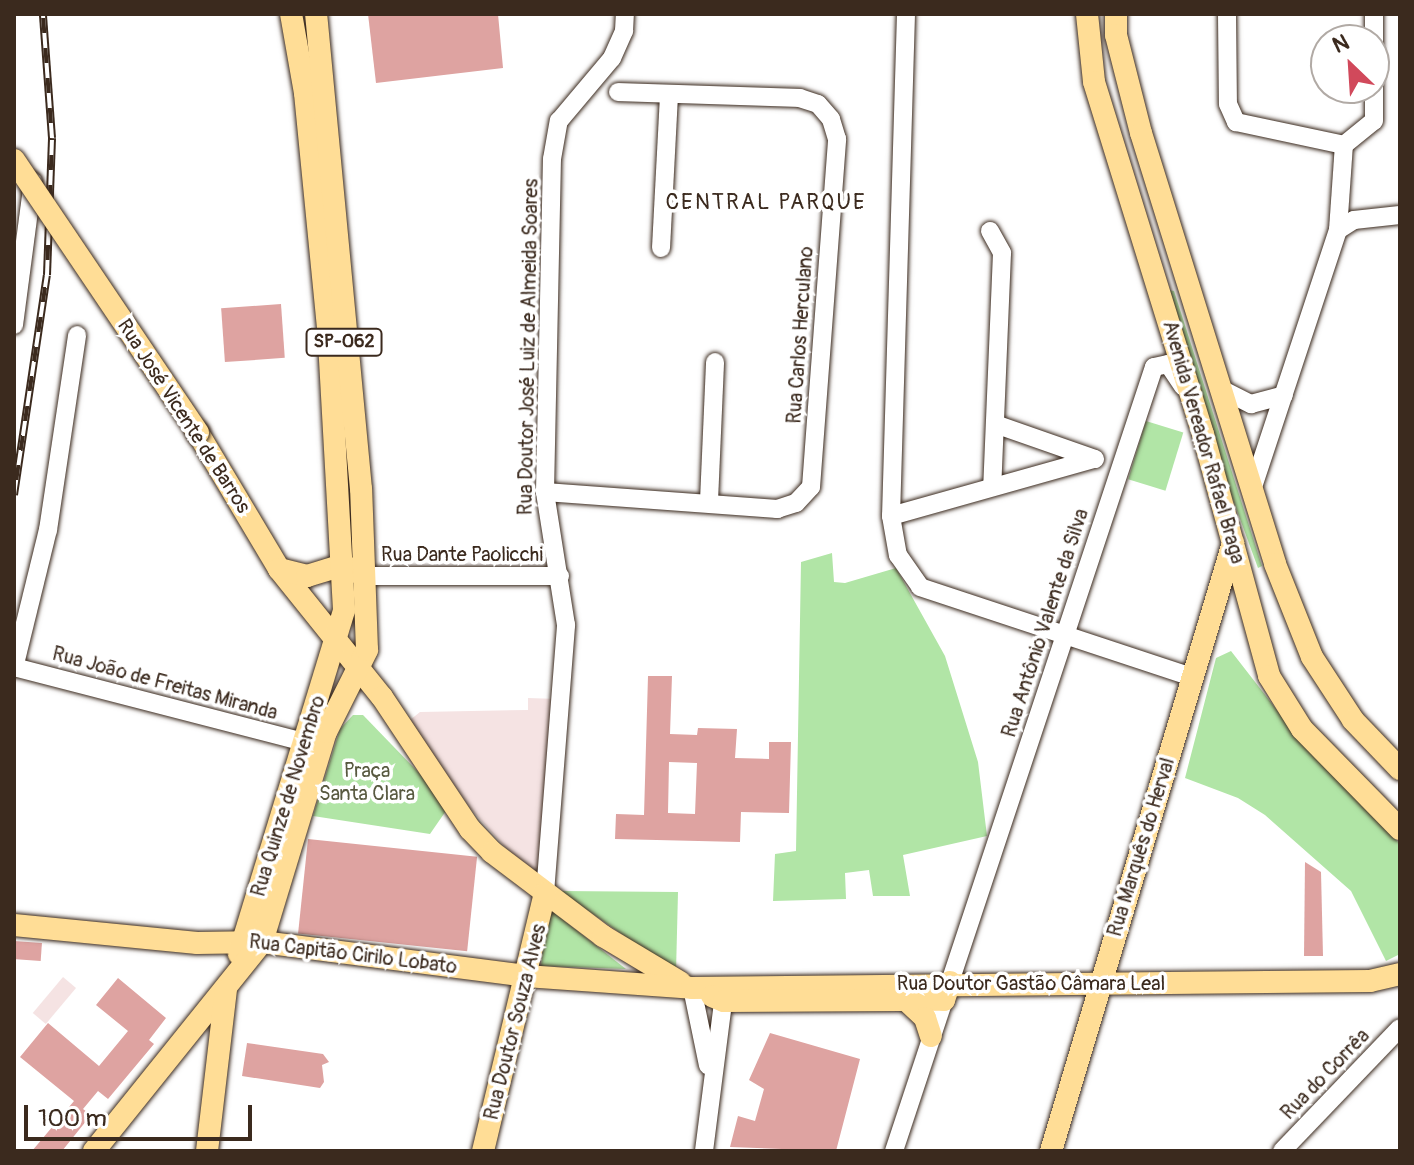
<!DOCTYPE html>
<meta charset="utf-8">
<style>
body{margin:0}
#map{position:relative;width:1414px;height:1165px;overflow:hidden;background:#fff;font-family:Pangolin,sans-serif}
div>[style]{position:absolute}
.built>*{inset:0;background:#f5e3e3;transform-origin:0 0}
.green>*{inset:0;background:#b1e5a6;transform-origin:0 0}
.building>*{inset:0;background:#dea3a1;transform-origin:0 0}
.roads{filter:drop-shadow(0 0 2px #3b2a1e) drop-shadow(0 0 2px #3b2a1e)}
.minor>*{height:18px;margin:-9px;padding:0 9px;transform-origin:9px;border-radius:9px;background:#fff}
.major>*{height:22px;margin:-11px;padding:0 11px;transform-origin:11px;border-radius:11px;background:#ffdd96}
.rail>*{height:8px;margin-top:-4px;transform-origin:0;background:repeating-linear-gradient(90deg,#fff 0 15px,#3b2a1e 0 30px);box-sizing:border-box;border-block:2px solid #3b2a1e}
.bridges{filter:drop-shadow(0 0 2px #3b2a1e) drop-shadow(0 0 2px #3b2a1e)}
.major-bridge>*{height:22px;margin:-11px;padding:0 11px;transform-origin:11px;border-radius:11px;background:#ffdd96}
span{translate:-50% -50%;white-space:nowrap;text-align:center;line-height:1.15;-webkit-text-stroke:7px #fff;paint-order:stroke}
.shield-label span{padding:2px 6px;background:#fff;border:2px solid;border-radius:6px;-webkit-text-stroke-width:0}
.shield-label{font-size:18px;color:#3b2a1e;font-weight:700}
.street-label{font-size:20px;color:#3b2a1e}
.park-label{font-size:20px;color:#585940}
.neighbourhood-label{font-size:22px;color:#3b2a1e;letter-spacing:2px}
.frame{position:absolute;inset:0;border:16px solid #3b2a1e;pointer-events:none}
.north{position:absolute;left:1310px;top:24px;width:80px;height:80px;box-sizing:border-box;background:#fff;border:2px solid #b1aaa5;border-radius:50%;rotate:335deg;font-size:22px;font-weight:700;line-height:32px;text-align:center;color:#3b2a1e}
.north::after{content:'';display:block;margin:auto;width:28px;height:36px;background:#d1495b;clip-path:polygon(50% 0,100% 100%,50% 72%,0 100%)}
.scale{position:absolute;left:24px;top:1105px;width:228px;height:36px;box-sizing:border-box;border:4px solid #3b2a1e;border-top:0;padding-left:10px;font-size:24px;line-height:28px;white-space:nowrap;color:#3b2a1e;-webkit-text-stroke:6px #fff;paint-order:stroke}
</style>
<div id="map">
<div class="built">
<div style="clip-path:polygon(528px 698px,558px 699px,543px 877px,513px 856px,470px 808px,410px 720px,420px 712px,528px 710px)"></div>
<div style="left:63px;top:977px;width:17px;height:47px;rotate:40deg"></div>
</div>
<div class="green">
<div style="clip-path:polygon(1168px 290px,1174px 291px,1262px 566px,1258px 568px,1206px 426px)"></div>
<div style="left:1146px;top:421px;width:39px;height:61px;rotate:17deg"></div>
<div style="clip-path:polygon(832px 553px,834px 582px,845px 583px,896px 568px,945px 656px,978px 762px,987px 836px,903px 855px,910px 896px,873px 896px,869px 870px,845px 873px,846px 899px,773px 901px,775px 854px,796px 851px,801px 562px)"></div>
<div style="clip-path:polygon(1231px 651px,1297px 736px,1400px 844px,1400px 954px,1386px 961px,1351px 891px,1265px 815px,1238px 798px,1185px 778px,1216px 658px)"></div>
<div style="clip-path:polygon(353px 715px,363px 715px,450px 805px,430px 834px,313px 816px,340px 729px)"></div>
<div style="clip-path:polygon(560px 891px,678px 892px,676px 972px)"></div>
<div style="clip-path:polygon(548px 908px,626px 969px,541px 966px)"></div>
</div>
<div class="building">
<div style="clip-path:polygon(368px 14px,498px 14px,503px 68px,376px 83px)"></div>
<div style="left:281px;top:304px;width:54px;height:60px;rotate:86deg"></div>
<div style="clip-path:polygon(evenodd,648px 676px,672px 676px,670px 734px,697px 735px,698px 728px,737px 729px,735px 758px,769px 759px,769px 742px,791px 742px,789px 813px,741px 812px,740px 842px,615px 839px,616px 814px,644px 815px,648px 676px,669px 762px,697px 763px,695px 814px,668px 813px,669px 762px)"></div>
<div style="left:308px;top:839px;width:170px;height:95px;rotate:6deg"></div>
<div style="clip-path:polygon(1305px 862px,1321px 872px,1323px 956px,1304px 956px)"></div>
<div style="left:14px;top:941px;width:28px;height:18px;rotate:4deg"></div>
<div style="clip-path:polygon(118px 978px,166px 1018px,149px 1040px,154px 1044px,108px 1099px,98px 1091px,83px 1109px,91px 1115px,62px 1151px,32px 1151px,74px 1101px,20px 1057px,48px 1023px,99px 1066px,128px 1031px,96px 1005px)"></div>
<div style="clip-path:polygon(770px 1033px,860px 1059px,836px 1151px,730px 1147px,738px 1116px,755px 1121px,764px 1089px,749px 1080px)"></div>
<div style="clip-path:polygon(247px 1043px,323px 1054px,329px 1062px,322px 1065px,324px 1082px,320px 1088px,242px 1076px)"></div>
</div>
<div class="roads">
<div class="minor">
<div style="left:906px;top:14px;width:502px;rotate:91.71deg"></div>
<div style="left:891px;top:516px;width:40px;rotate:80deg"></div>
<div style="left:898px;top:555px;width:39px;rotate:55deg"></div>
<div style="left:920px;top:587px;width:287px;rotate:18.3deg"></div>
<div style="left:1227px;top:14px;width:90px;rotate:89.4deg"></div>
<div style="left:1228px;top:104px;width:20px;rotate:66deg"></div>
<div style="left:1236px;top:122px;width:110px;rotate:12deg"></div>
<div style="left:1344px;top:145px;width:38px;rotate:-39deg"></div>
<div style="left:1374px;top:121px;width:107px;rotate:-90deg"></div>
<div style="left:1338px;top:230px;width:19px;rotate:-32deg"></div>
<div style="left:1354px;top:220px;width:46px;rotate:-6.2deg"></div>
<div style="left:990px;top:231px;width:25px;rotate:61deg"></div>
<div style="left:1002px;top:253px;width:234px;rotate:92.4deg"></div>
<div style="left:661px;top:248px;width:153px;rotate:-87deg"></div>
<div style="left:14px;top:325px;width:145px;rotate:-82.5deg"></div>
<div style="left:1219px;top:388px;width:36px;rotate:27deg"></div>
<div style="left:1251px;top:404px;width:34px;rotate:-15deg"></div>
<div style="left:995px;top:424px;width:106px;rotate:19.3deg"></div>
<div style="left:1252px;top:490px;width:274px;rotate:-71.7deg"></div>
<div style="left:1338px;top:230px;width:85px;rotate:-86deg"></div>
<div style="left:545px;top:492px;width:233px;rotate:4.2deg"></div>
<div style="left:777px;top:509px;width:20px;rotate:-18deg"></div>
<div style="left:796px;top:503px;width:22px;rotate:-47deg"></div>
<div style="left:811px;top:487px;width:349px;rotate:-85.7deg"></div>
<div style="left:837px;top:139px;width:21px;rotate:-107deg"></div>
<div style="left:831px;top:119px;width:20px;rotate:-131deg"></div>
<div style="left:818px;top:104px;width:19px;rotate:-162deg"></div>
<div style="left:800px;top:98px;width:182px;rotate:-178.1deg"></div>
<div style="left:709px;top:501px;width:139px;rotate:-87.5deg"></div>
<div style="left:891px;top:516px;width:211px;rotate:-15.7deg"></div>
<div style="left:364px;top:576px;width:196px"></div>
<div style="left:14px;top:667px;width:300px;rotate:14.5deg"></div>
<div style="left:14px;top:668px;width:142px;rotate:-76.2deg"></div>
<div style="left:48px;top:530px;width:197px;rotate:-81.5deg"></div>
<div style="left:545px;top:893px;width:269px;rotate:-85.5deg"></div>
<div style="left:566px;top:625px;width:135px;rotate:-99deg"></div>
<div style="left:545px;top:492px;width:333px;rotate:-88.8deg"></div>
<div style="left:552px;top:159px;width:39px;rotate:-80deg"></div>
<div style="left:559px;top:121px;width:82px;rotate:-49.9deg"></div>
<div style="left:612px;top:58px;width:30px;rotate:-66deg"></div>
<div style="left:624px;top:31px;width:17px;rotate:-87deg"></div>
<div style="left:950px;top:982px;width:648px;rotate:-71.65deg"></div>
<div style="left:1154px;top:367px;width:14px;rotate:-12deg"></div>
<div style="left:1168px;top:364px;width:27px;rotate:56deg"></div>
<div style="left:692px;top:988px;width:79px;rotate:78.3deg"></div>
<div style="left:704px;top:1151px;width:164px;rotate:-82.7deg"></div>
<div style="left:894px;top:1151px;width:159px;rotate:-71.7deg"></div>
<div style="left:1282px;top:1151px;width:170px;rotate:-46.2deg"></div>
</div>
<div class="major">
<div style="left:1087px;top:14px;width:68px;rotate:84.1deg"></div>
<div style="left:1094px;top:82px;width:368px;rotate:72.8deg"></div>
<div style="left:1203px;top:434px;width:251px;rotate:74.7deg"></div>
<div style="left:1269px;top:676px;width:62px;rotate:58.1deg"></div>
<div style="left:1302px;top:729px;width:140px;rotate:45.6deg"></div>
<div style="left:1116px;top:14px;width:21px;rotate:90deg"></div>
<div style="left:1116px;top:35px;width:101px;rotate:75.7deg"></div>
<div style="left:1141px;top:133px;width:451px;rotate:72.7deg"></div>
<div style="left:1275px;top:564px;width:100px;rotate:68.3deg"></div>
<div style="left:1312px;top:657px;width:75px;rotate:56.9deg"></div>
<div style="left:1353px;top:720px;width:68px;rotate:46.2deg"></div>
<div style="left:198px;top:433px;width:158px;rotate:59.2deg"></div>
<div style="left:279px;top:569px;width:164px;rotate:51.2deg"></div>
<div style="left:382px;top:697px;width:159px;rotate:56.3deg"></div>
<div style="left:470px;top:829px;width:32px;rotate:46deg"></div>
<div style="left:492px;top:852px;width:139px;rotate:37.1deg"></div>
<div style="left:603px;top:936px;width:90px;rotate:30.9deg"></div>
<div style="left:279px;top:569px;width:29px;rotate:14deg"></div>
<div style="left:307px;top:576px;width:38px;rotate:-17deg"></div>
<div style="left:343px;top:565px;width:15px;rotate:28deg"></div>
<div style="left:14px;top:925px;width:184px;rotate:5.6deg"></div>
<div style="left:197px;top:943px;width:65px;rotate:-0.9deg"></div>
<div style="left:262px;top:942px;width:266px;rotate:7.3deg"></div>
<div style="left:526px;top:976px;width:166px;rotate:4.1deg"></div>
<div style="left:692px;top:988px;width:678px;rotate:-0.59deg"></div>
<div style="left:1370px;top:981px;width:31px;rotate:-13deg"></div>
<div style="left:239px;top:954px;width:360px;rotate:-73deg"></div>
<div style="left:344px;top:610px;width:272px;rotate:-93.2deg"></div>
<div style="left:329px;top:338px;width:246px;rotate:-95.6deg"></div>
<div style="left:305px;top:93px;width:80px;rotate:-100deg"></div>
<div style="left:712px;top:996px;width:13px;rotate:23deg"></div>
<div style="left:724px;top:1001px;width:220px;rotate:-0.3deg"></div>
<div style="left:944px;top:1000px;width:19px;rotate:-72deg"></div>
<div style="left:908px;top:1002px;width:23px;rotate:43deg"></div>
<div style="left:925px;top:1018px;width:19px;rotate:72deg"></div>
<div style="left:94px;top:1151px;width:268px;rotate:-51.2deg"></div>
<div style="left:262px;top:942px;width:220px;rotate:-73.1deg"></div>
<div style="left:326px;top:732px;width:92px;rotate:-63.4deg"></div>
<div style="left:367px;top:650px;width:161px;rotate:-92.1deg"></div>
<div style="left:361px;top:489px;width:477px;rotate:-95.4deg"></div>
<div style="left:207px;top:1151px;width:162px;rotate:-83.3deg"></div>
<div style="left:483px;top:1151px;width:265px;rotate:-76.5deg"></div>
<div style="left:1051px;top:1151px;width:635px;rotate:-73.34deg"></div>
</div>
</div>
<div class="rail">
<div style="left:14px;top:495px;width:222px;rotate:-81.5deg"></div>
<div style="left:47px;top:275px;width:137px;rotate:-87.9deg"></div>
<div style="left:52px;top:138px;width:124px;rotate:-94.2deg"></div>
</div>
<div class="bridges">
<div class="major-bridge">
<div style="left:14px;top:160px;width:329px;rotate:56deg"></div>
</div>
</div>
<div class="shield-label">
<span style="left:344px;top:342px">SP-062</span>
</div>
<div class="street-label">
<span style="left:800px;top:335px;rotate:-86deg">Rua Carlos Herculano</span>
<span style="left:528px;top:347px;rotate:-89deg">Rua Doutor José Luiz de Almeida Soares</span>
<span style="left:184px;top:416px;rotate:57deg">Rua José Vicente de Barros</span>
<span style="left:1204px;top:442px;rotate:74deg">Avenida Vereador Rafael Braga</span>
<span style="left:462px;top:554px">Rua Dante Paolicchi</span>
<span style="left:1045px;top:623px;rotate:-72deg">Rua Antônio Valente da Silva</span>
<span style="left:165px;top:683px;rotate:15deg">Rua João de Freitas Miranda</span>
<span style="left:288px;top:796px;rotate:-73deg">Rua Quinze de Novembro</span>
<span style="left:1141px;top:847px;rotate:-73deg">Rua Marquês do Herval</span>
<span style="left:353px;top:954px;rotate:7deg">Rua Capitão Cirilo Lobato</span>
<span style="left:1031px;top:983px">Rua Doutor Gastão Câmara Leal</span>
<span style="left:515px;top:1022px;rotate:-76deg">Rua Doutor Souza Alves</span>
<span style="left:1325px;top:1074px;rotate:-46deg">Rua do Corrêa</span>
</div>
<div class="park-label">
<span style="left:367px;top:782px">Praça<br>Santa Clara</span>
</div>
<div class="neighbourhood-label">
<span style="left:766px;top:203px">CENTRAL PARQUE</span>
</div>
<div class="frame"></div>
<div class="north">N</div>
<div class="scale">100 m</div>
</div>
